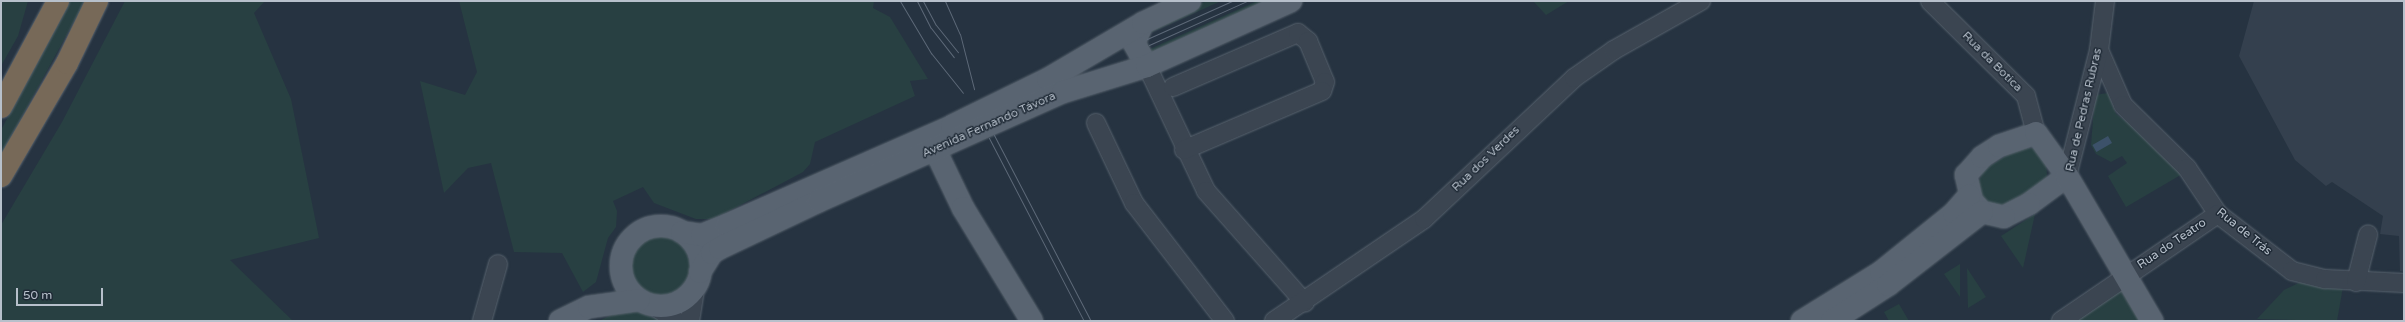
<!DOCTYPE html>
<meta charset="utf-8">
<style>
body{margin:0}
#map{position:relative;width:2405px;height:322px;overflow:hidden;background:#263341;font-family:"Varela Round",sans-serif}
div>[style]{position:absolute}
.airport>*{inset:0;background:#34404e}
.green>*{inset:0;background:#284042}
.round{border-radius:50%}
.water>*{inset:0;background:#3c5169;transform-origin:0 0}
.roads{filter:drop-shadow(0 0 1px #58636e) drop-shadow(0 0 1px #58636e)}
.minor>*{height:18px;margin:-9px;padding:0 9px;transform-origin:9px;border-radius:9px;background:#3b4551}
.major>*{height:22px;margin:-11px;padding:0 11px;transform-origin:11px;border-radius:11px;background:#596471}
.major>.ring{margin:-11px;padding:0;box-sizing:content-box;background:none;border:22px solid #596471;border-radius:50%}
.highway>*{height:22px;margin:-11px;padding:0 11px;transform-origin:11px;border-radius:11px;background:#776958}
.tram>*{height:1px;margin:-0.5px;padding:0 0.5px;transform-origin:0.5px;border-radius:0.5px;background:#5d6978}
span{translate:-50% -50%;white-space:nowrap;text-align:center;line-height:1.15;-webkit-text-stroke:3px #1f2a36;paint-order:stroke}
.street-label{font-size:12px;color:#b7c0cb}
.frame{position:absolute;inset:0;border:2px solid #b7c0cb;pointer-events:none}
.scale{position:absolute;left:16px;top:288px;width:87px;height:18px;box-sizing:border-box;border:2px solid #b7c0cb;border-top:0;padding-left:5px;font-size:12px;line-height:14px;white-space:nowrap;color:#b7c0cb;-webkit-text-stroke:3px #1f2a36;paint-order:stroke}
</style>
<div id="map">
<div class="airport">
<div style="clip-path:polygon(2254px 1px,2404px 1px,2404px 272px,2400px 271px,2399px 236px,2380px 234px,2383px 216px,2332px 182px,2326px 186px,2295px 160px,2239px 56px)"></div>
</div>
<div class="green">
<div style="clip-path:polygon(1px 1px,28px 1px,18px 36px,1px 66px)"></div>
<div style="clip-path:polygon(70px 1px,85px 1px,1px 155px,1px 130px)"></div>
<div style="clip-path:polygon(125px 1px,265px 1px,254px 13px,291px 99px,319px 238px,230px 260px,293px 321px,1px 321px,1px 225px,62px 122px)"></div>
<div style="clip-path:polygon(459px 1px,874px 1px,873px 8px,890px 17px,928px 79px,910px 81px,915px 96px,815px 142px,810px 164px,803px 172px,714px 219px,696px 219px,654px 203px,643px 187px,613px 201px,617px 211px,616px 227px,608px 238px,596px 282px,583px 292px,562px 253px,514px 252px,491px 163px,468px 168px,444px 193px,420px 81px,465px 95px,477px 72px)"></div>
<div style="clip-path:polygon(1206px 1px,1221px 1px,1144px 36px,1150px 49px,1257px 1px,1276px 1px,1162px 53px,1143px 51px,1139px 43px,1143px 30px)"></div>
<div style="clip-path:polygon(1533px 1px,1569px 1px,1546px 15px)"></div>
<div style="clip-path:polygon(2108px 93px,2116px 114px,2153px 140px,2184px 173px,2126px 207px,2108px 176px,2127px 163px,2122px 156px,2111px 162px,2096px 154px,2091px 145px,2095px 95px)"></div>
<div style="clip-path:polygon(2020px 147px,2038px 149px,2046px 162px,2047px 177px,2034px 190px,2000px 208px,1984px 202px,1977px 187px,1983px 170px)"></div>
<div style="clip-path:polygon(2035px 214px,2023px 268px,2001px 236px)"></div>
<div class="round" style="left:628px;top:235px;width:62px;height:62px"></div>
<div style="clip-path:polygon(1960px 264px,1960px 297px,1944px 274px)"></div>
<div style="clip-path:polygon(1967px 268px,1986px 297px,1968px 308px)"></div>
<div style="clip-path:polygon(2305px 280px,2343px 287px,2337px 321px,2257px 319px,2284px 290px)"></div>
<div style="clip-path:polygon(2122px 289px,2144px 321px,2075px 321px)"></div>
<div style="clip-path:polygon(1899px 304px,1909px 321px,1889px 321px,1884px 312px)"></div>
<div style="clip-path:polygon(627px 307px,662px 321px,599px 321px)"></div>
</div>
<div class="water">
<div style="left:2108px;top:136px;width:8px;height:18px;rotate:60deg"></div>
</div>
<div class="roads">
<div class="minor">
<div style="left:1930px;top:1px;width:135px;rotate:44.7deg"></div>
<div style="left:2026px;top:96px;width:38px;rotate:75deg"></div>
<div style="left:2099px;top:50px;width:60px;rotate:66.4deg"></div>
<div style="left:2123px;top:105px;width:90px;rotate:44.5deg"></div>
<div style="left:2187px;top:168px;width:55px;rotate:56deg"></div>
<div style="left:2218px;top:214px;width:93px;rotate:37.6deg"></div>
<div style="left:2292px;top:271px;width:34px;rotate:14deg"></div>
<div style="left:2325px;top:279px;width:79px;rotate:2.9deg"></div>
<div style="left:1147px;top:66px;width:138px;rotate:64.7deg"></div>
<div style="left:1206px;top:191px;width:149px;rotate:48.5deg"></div>
<div style="left:1173px;top:87px;width:136px;rotate:-23.4deg"></div>
<div style="left:1298px;top:33px;width:13px;rotate:39deg"></div>
<div style="left:1308px;top:41px;width:44px;rotate:67.5deg"></div>
<div style="left:1325px;top:82px;width:9px;rotate:108deg"></div>
<div style="left:1322px;top:91px;width:150px;rotate:156.9deg"></div>
<div style="left:1096px;top:123px;width:89px;rotate:64.6deg"></div>
<div style="left:1134px;top:203px;width:149px;rotate:52.4deg"></div>
<div style="left:2067px;top:176px;width:130px;rotate:-75.7deg"></div>
<div style="left:2099px;top:50px;width:49px;rotate:-83deg"></div>
<div style="left:2356px;top:282px;width:49px;rotate:-75.7deg"></div>
<div style="left:652px;top:305px;width:30px;rotate:33deg"></div>
<div style="left:482px;top:321px;width:59px;rotate:-74.3deg"></div>
<div style="left:690px;top:321px;width:37px;rotate:-81deg"></div>
<div style="left:1274px;top:321px;width:181px;rotate:-34.2deg"></div>
<div style="left:1424px;top:219px;width:206px;rotate:-43.2deg"></div>
<div style="left:1574px;top:78px;width:49px;rotate:-35deg"></div>
<div style="left:1614px;top:50px;width:100px;rotate:-29.4deg"></div>
<div style="left:2061px;top:321px;width:190px;rotate:-34.3deg"></div>
</div>
<div class="major">
<div style="left:1143px;top:23px;width:22px;rotate:114deg"></div>
<div style="left:1134px;top:43px;width:26px;rotate:61deg"></div>
<div style="left:929px;top:137px;width:79px;rotate:64.4deg"></div>
<div style="left:963px;top:208px;width:132px;rotate:58.6deg"></div>
<div style="left:2067px;top:176px;width:47px;rotate:143.6deg"></div>
<div style="left:2029px;top:204px;width:28px;rotate:153deg"></div>
<div style="left:2004px;top:217px;width:23px;rotate:-167deg"></div>
<div style="left:1982px;top:212px;width:15px;rotate:-132deg"></div>
<div style="left:1972px;top:201px;width:27px;rotate:-103deg"></div>
<div style="left:1966px;top:175px;width:24px;rotate:-48deg"></div>
<div style="left:1982px;top:157px;width:20px;rotate:-33deg"></div>
<div style="left:1999px;top:146px;width:39px;rotate:-19deg"></div>
<div style="left:2036px;top:133px;width:53px;rotate:54.2deg"></div>
<div style="left:2067px;top:176px;width:168px;rotate:59.6deg"></div>
<div class="ring" style="left:621px;top:226px;width:58px;height:58px"></div>
<div style="left:682px;top:232px;width:20px;rotate:9deg"></div>
<div style="left:702px;top:235px;width:27px;rotate:-22deg"></div>
<div style="left:727px;top:225px;width:246px;rotate:-23.7deg"></div>
<div style="left:952px;top:126px;width:107px;rotate:-26.1deg"></div>
<div style="left:1048px;top:79px;width:110px;rotate:-30.5deg"></div>
<div style="left:1143px;top:23px;width:52px;rotate:-25.1deg"></div>
<div style="left:700px;top:272px;width:22px;rotate:-58deg"></div>
<div style="left:712px;top:253px;width:9px;rotate:-32deg"></div>
<div style="left:720px;top:248px;width:110px;rotate:-25.4deg"></div>
<div style="left:819px;top:201px;width:267px;rotate:-24.1deg"></div>
<div style="left:1063px;top:92px;width:88px;rotate:-17.2deg"></div>
<div style="left:1147px;top:66px;width:158px;rotate:-24.3deg"></div>
<div style="left:560px;top:321px;width:32px;rotate:-26deg"></div>
<div style="left:589px;top:307px;width:50px;rotate:-8deg"></div>
<div style="left:1802px;top:321px;width:93px;rotate:-31.8deg"></div>
<div style="left:1881px;top:272px;width:94px;rotate:-38.9deg"></div>
<div style="left:1954px;top:213px;width:23px;rotate:-49deg"></div>
<div style="left:1832px;top:321px;width:67px;rotate:-32.7deg"></div>
<div style="left:1888px;top:285px;width:119px;rotate:-37.8deg"></div>
</div>
<div class="highway">
<div style="left:1px;top:107px;width:120px;rotate:-61.7deg"></div>
<div style="left:1px;top:176px;width:131px;rotate:-59.7deg"></div>
<div style="left:67px;top:63px;width:69px;rotate:-64.2deg"></div>
</div>
</div>
<div class="tram">
<div style="left:900px;top:1px;width:61px;rotate:59.2deg"></div>
<div style="left:931px;top:53px;width:51px;rotate:51.3deg"></div>
<div style="left:917px;top:1px;width:30px;rotate:63deg"></div>
<div style="left:931px;top:28px;width:37px;rotate:52deg"></div>
<div style="left:923px;top:1px;width:27px;rotate:62deg"></div>
<div style="left:936px;top:25px;width:35px;rotate:51deg"></div>
<div style="left:945px;top:1px;width:36px;rotate:66deg"></div>
<div style="left:960px;top:34px;width:57px;rotate:75.7deg"></div>
<div style="left:1147px;top:39px;width:93px;rotate:-24.1deg"></div>
<div style="left:1149px;top:45px;width:107px;rotate:-24.2deg"></div>
<div style="left:994px;top:135px;width:210px;rotate:62.5deg"></div>
<div style="left:989px;top:138px;width:206px;rotate:62.6deg"></div>
</div>
<div class="street-label">
<span style="left:1992px;top:62px;rotate:45deg">Rua da Botica</span>
<span style="left:2084px;top:110px;rotate:-77deg">Rua de Pedras Rubras</span>
<span style="left:989px;top:125px;rotate:-24deg">Avenida Fernando Távora</span>
<span style="left:1486px;top:159px;rotate:-44deg">Rua dos Verdes</span>
<span style="left:2244px;top:232px;rotate:39deg">Rua de Trás</span>
<span style="left:2172px;top:244px;rotate:-34deg">Rua do Teatro</span>
</div>
<div class="frame"></div>
<div class="scale">50 m</div>
</div>
